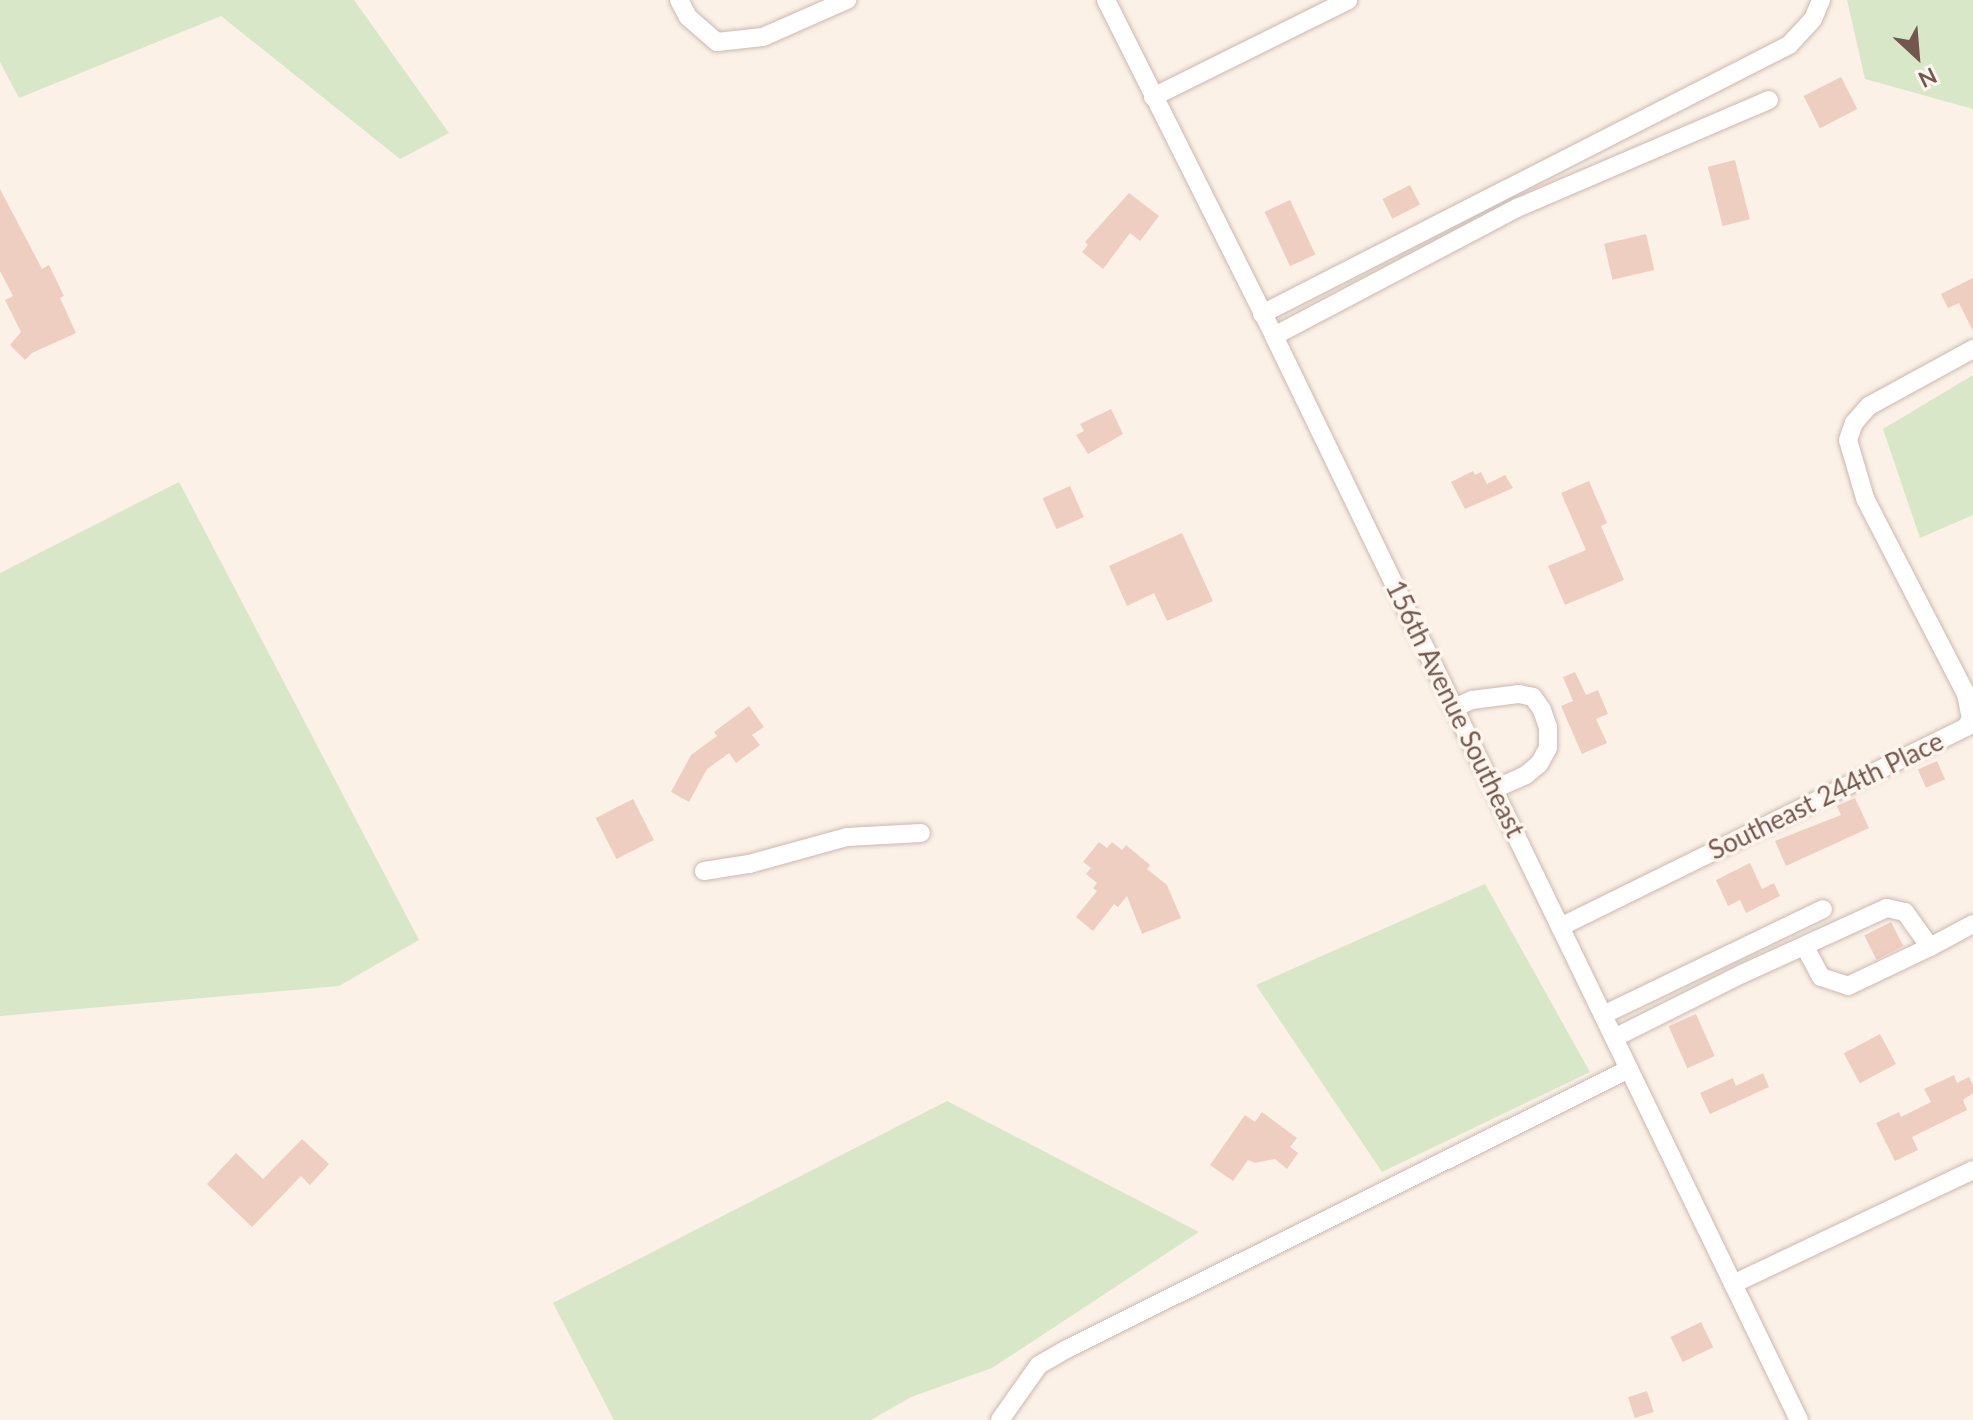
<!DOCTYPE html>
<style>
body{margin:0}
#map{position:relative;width:1973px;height:1420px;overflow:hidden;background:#fbf1e7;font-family:Lato,sans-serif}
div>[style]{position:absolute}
.green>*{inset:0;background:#d8e7c7}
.building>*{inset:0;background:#eecec1;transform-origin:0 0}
.roads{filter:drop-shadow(0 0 2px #ccb8ae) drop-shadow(0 0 2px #ccb8ae)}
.minor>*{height:18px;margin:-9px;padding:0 9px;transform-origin:9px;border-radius:9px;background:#fff}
span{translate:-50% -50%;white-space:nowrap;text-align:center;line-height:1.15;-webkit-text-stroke:7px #fef6ee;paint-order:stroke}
.street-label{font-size:26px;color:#73574e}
.north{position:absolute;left:1877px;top:16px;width:80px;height:80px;-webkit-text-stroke:6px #fef6ee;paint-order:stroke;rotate:154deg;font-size:22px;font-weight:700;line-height:32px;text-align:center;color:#73574e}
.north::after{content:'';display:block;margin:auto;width:28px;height:36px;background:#73574e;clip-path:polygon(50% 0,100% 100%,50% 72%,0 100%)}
</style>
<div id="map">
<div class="green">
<div style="clip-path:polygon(0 0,354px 0,449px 133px,400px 159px,221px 16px,19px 98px,0 62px)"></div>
<div style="clip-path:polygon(1847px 0,1973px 0,1973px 109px,1865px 79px)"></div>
<div style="clip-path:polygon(1973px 375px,1973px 515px,1920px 538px,1883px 429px)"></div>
<div style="clip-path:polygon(179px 482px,419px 940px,339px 986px,0 1016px,0 573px)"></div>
<div style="clip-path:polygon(1485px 884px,1590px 1072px,1382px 1172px,1256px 985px)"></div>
<div style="clip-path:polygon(947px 1101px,1199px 1232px,992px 1368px,911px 1397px,871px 1420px,614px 1420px,553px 1303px)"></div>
</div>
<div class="building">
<div style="left:1841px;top:77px;width:36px;height:42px;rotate:63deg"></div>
<div style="left:1735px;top:160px;width:61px;height:28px;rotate:76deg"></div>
<div style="left:1410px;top:185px;width:22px;height:31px;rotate:63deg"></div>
<div style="clip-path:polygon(0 189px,42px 269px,49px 265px,64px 296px,60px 298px,76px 333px,32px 353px,25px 360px,10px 345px,21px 332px,5px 300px,13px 296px,0 271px)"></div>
<div style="clip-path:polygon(1129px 193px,1159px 216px,1140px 241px,1130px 233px,1103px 269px,1082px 252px,1088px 245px,1085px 242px)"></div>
<div style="left:1290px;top:200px;width:60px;height:28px;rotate:65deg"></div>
<div style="left:1646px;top:234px;width:37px;height:43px;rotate:77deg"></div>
<div style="clip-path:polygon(1973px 278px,1973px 331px,1959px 303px,1948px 308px,1941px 294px)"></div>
<div style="clip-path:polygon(1111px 409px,1123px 434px,1088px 454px,1076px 435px,1084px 431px,1080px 424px)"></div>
<div style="clip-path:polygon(1473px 471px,1475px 475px,1481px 472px,1487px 484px,1505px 475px,1513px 488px,1465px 509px,1451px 482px)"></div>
<div style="clip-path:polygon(1589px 481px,1607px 523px,1601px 526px,1624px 580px,1565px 605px,1548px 566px,1586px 550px,1561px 493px)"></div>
<div style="left:1070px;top:486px;width:34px;height:30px;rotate:66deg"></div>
<div style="clip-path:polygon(1182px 533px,1213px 601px,1167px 621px,1154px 593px,1127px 606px,1109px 566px)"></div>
<div style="clip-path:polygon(1575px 672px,1586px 695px,1598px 690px,1608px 714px,1596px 719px,1607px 743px,1582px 754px,1561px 706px,1573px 701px,1563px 677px)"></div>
<div style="clip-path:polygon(749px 706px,764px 727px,752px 735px,760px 745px,736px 763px,729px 753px,707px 769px,689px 802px,671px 792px,691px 755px,717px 736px,714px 732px)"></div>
<div style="left:1937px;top:761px;width:20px;height:21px;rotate:66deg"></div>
<div style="clip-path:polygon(1855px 798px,1869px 828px,1786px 866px,1775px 841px,1841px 815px,1837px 806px)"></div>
<div style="left:633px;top:799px;width:46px;height:42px;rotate:63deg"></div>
<div style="clip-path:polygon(1099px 842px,1107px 848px,1112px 842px,1122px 850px,1126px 845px,1150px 865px,1147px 869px,1167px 885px,1181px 918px,1142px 934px,1127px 896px,1118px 907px,1114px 904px,1093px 931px,1076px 917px,1097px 891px,1093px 888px,1097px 883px,1086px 874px,1091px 868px,1083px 862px)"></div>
<div style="clip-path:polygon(1750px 863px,1762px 889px,1774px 883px,1780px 896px,1746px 913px,1740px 900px,1728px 906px,1716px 880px)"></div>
<div style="left:1891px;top:922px;width:27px;height:30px;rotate:63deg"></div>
<div style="left:1696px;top:1014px;width:46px;height:30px;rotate:66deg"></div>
<div style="left:1880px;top:1034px;width:34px;height:41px;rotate:62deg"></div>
<div style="clip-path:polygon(1763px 1073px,1769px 1087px,1710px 1114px,1700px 1093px,1733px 1078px,1736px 1086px)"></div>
<div style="clip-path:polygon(1954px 1075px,1957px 1083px,1969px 1077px,1973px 1085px,1973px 1093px,1963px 1100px,1967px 1110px,1912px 1137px,1918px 1150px,1895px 1161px,1876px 1123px,1899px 1112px,1901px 1117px,1931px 1102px,1924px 1089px)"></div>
<div style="clip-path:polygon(1262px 1112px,1297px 1138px,1290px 1147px,1298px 1153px,1287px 1169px,1275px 1159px,1255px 1163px,1248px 1160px,1233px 1181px,1210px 1165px,1245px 1115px,1255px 1122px)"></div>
<div style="clip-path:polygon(302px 1139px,329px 1164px,310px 1185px,301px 1176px,252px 1227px,207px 1184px,236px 1153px,263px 1179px)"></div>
<div style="left:1701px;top:1322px;width:28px;height:34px;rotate:64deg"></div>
<div style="left:1647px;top:1391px;width:22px;height:20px;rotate:72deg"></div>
</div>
<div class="roads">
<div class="minor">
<div style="left:679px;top:0;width:19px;rotate:62deg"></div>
<div style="left:688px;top:17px;width:38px;rotate:41deg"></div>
<div style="left:717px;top:42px;width:46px;rotate:-6.2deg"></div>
<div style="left:763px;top:37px;width:92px;rotate:-23.8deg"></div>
<div style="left:1106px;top:0;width:376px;rotate:63.4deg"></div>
<div style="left:1274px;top:336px;width:1204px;rotate:64.16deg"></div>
<div style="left:1153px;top:97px;width:218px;rotate:-26.4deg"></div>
<div style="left:1262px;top:314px;width:592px;rotate:-27.04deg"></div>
<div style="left:1789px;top:45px;width:35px;rotate:-47deg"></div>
<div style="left:1813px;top:19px;width:21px;rotate:-67deg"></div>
<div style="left:1274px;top:336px;width:275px;rotate:-27.8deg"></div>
<div style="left:1517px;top:208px;width:274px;rotate:-23.2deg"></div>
<div style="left:1454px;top:708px;width:20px;rotate:-24deg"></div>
<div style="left:1472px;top:700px;width:47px;rotate:-7.3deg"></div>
<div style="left:1519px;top:694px;width:14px;rotate:12deg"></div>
<div style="left:1533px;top:697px;width:16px;rotate:55deg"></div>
<div style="left:1542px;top:710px;width:18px;rotate:71deg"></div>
<div style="left:1548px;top:727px;width:21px;rotate:90deg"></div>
<div style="left:1548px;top:748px;width:18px;rotate:119deg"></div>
<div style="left:1539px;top:764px;width:17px;rotate:140deg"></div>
<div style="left:1526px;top:775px;width:35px;rotate:156deg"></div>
<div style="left:704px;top:871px;width:46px;rotate:-8.8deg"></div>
<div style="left:749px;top:864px;width:102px;rotate:-15.4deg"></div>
<div style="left:847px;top:837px;width:74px;rotate:-3.1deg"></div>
<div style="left:1560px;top:927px;width:453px;rotate:-26.2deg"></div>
<div style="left:1966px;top:727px;width:9px;rotate:-58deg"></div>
<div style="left:1971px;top:719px;width:25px;rotate:-101deg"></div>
<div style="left:1966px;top:694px;width:220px;rotate:-117.3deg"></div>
<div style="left:1865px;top:498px;width:60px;rotate:-106.3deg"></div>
<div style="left:1848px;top:440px;width:18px;rotate:-71deg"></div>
<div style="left:1854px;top:423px;width:23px;rotate:-49deg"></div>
<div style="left:1869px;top:406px;width:119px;rotate:-28.7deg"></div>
<div style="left:1805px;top:947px;width:34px;rotate:62deg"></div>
<div style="left:1821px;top:977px;width:28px;rotate:18deg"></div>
<div style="left:1848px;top:986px;width:91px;rotate:-25.4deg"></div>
<div style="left:1603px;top:1015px;width:244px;rotate:-25.7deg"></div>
<div style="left:1614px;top:1038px;width:143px;rotate:-26.6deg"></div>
<div style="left:1742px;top:974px;width:159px;rotate:-24.5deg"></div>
<div style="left:1887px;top:908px;width:18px;rotate:13deg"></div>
<div style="left:1905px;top:912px;width:43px;rotate:54.5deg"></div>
<div style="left:1930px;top:947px;width:49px;rotate:-28.1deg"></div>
<div style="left:1733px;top:1284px;width:266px;rotate:-25.4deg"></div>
<div style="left:1000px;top:1420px;width:67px;rotate:-54.7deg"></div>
<div style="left:1039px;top:1365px;width:32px;rotate:-30deg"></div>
<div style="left:1067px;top:1349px;width:628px;rotate:-26.48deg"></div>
</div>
</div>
<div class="street-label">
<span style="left:1455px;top:709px;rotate:64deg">156th Avenue Southeast</span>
<span style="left:1826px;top:796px;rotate:-26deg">Southeast 244th Place</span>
</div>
<div class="north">N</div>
</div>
